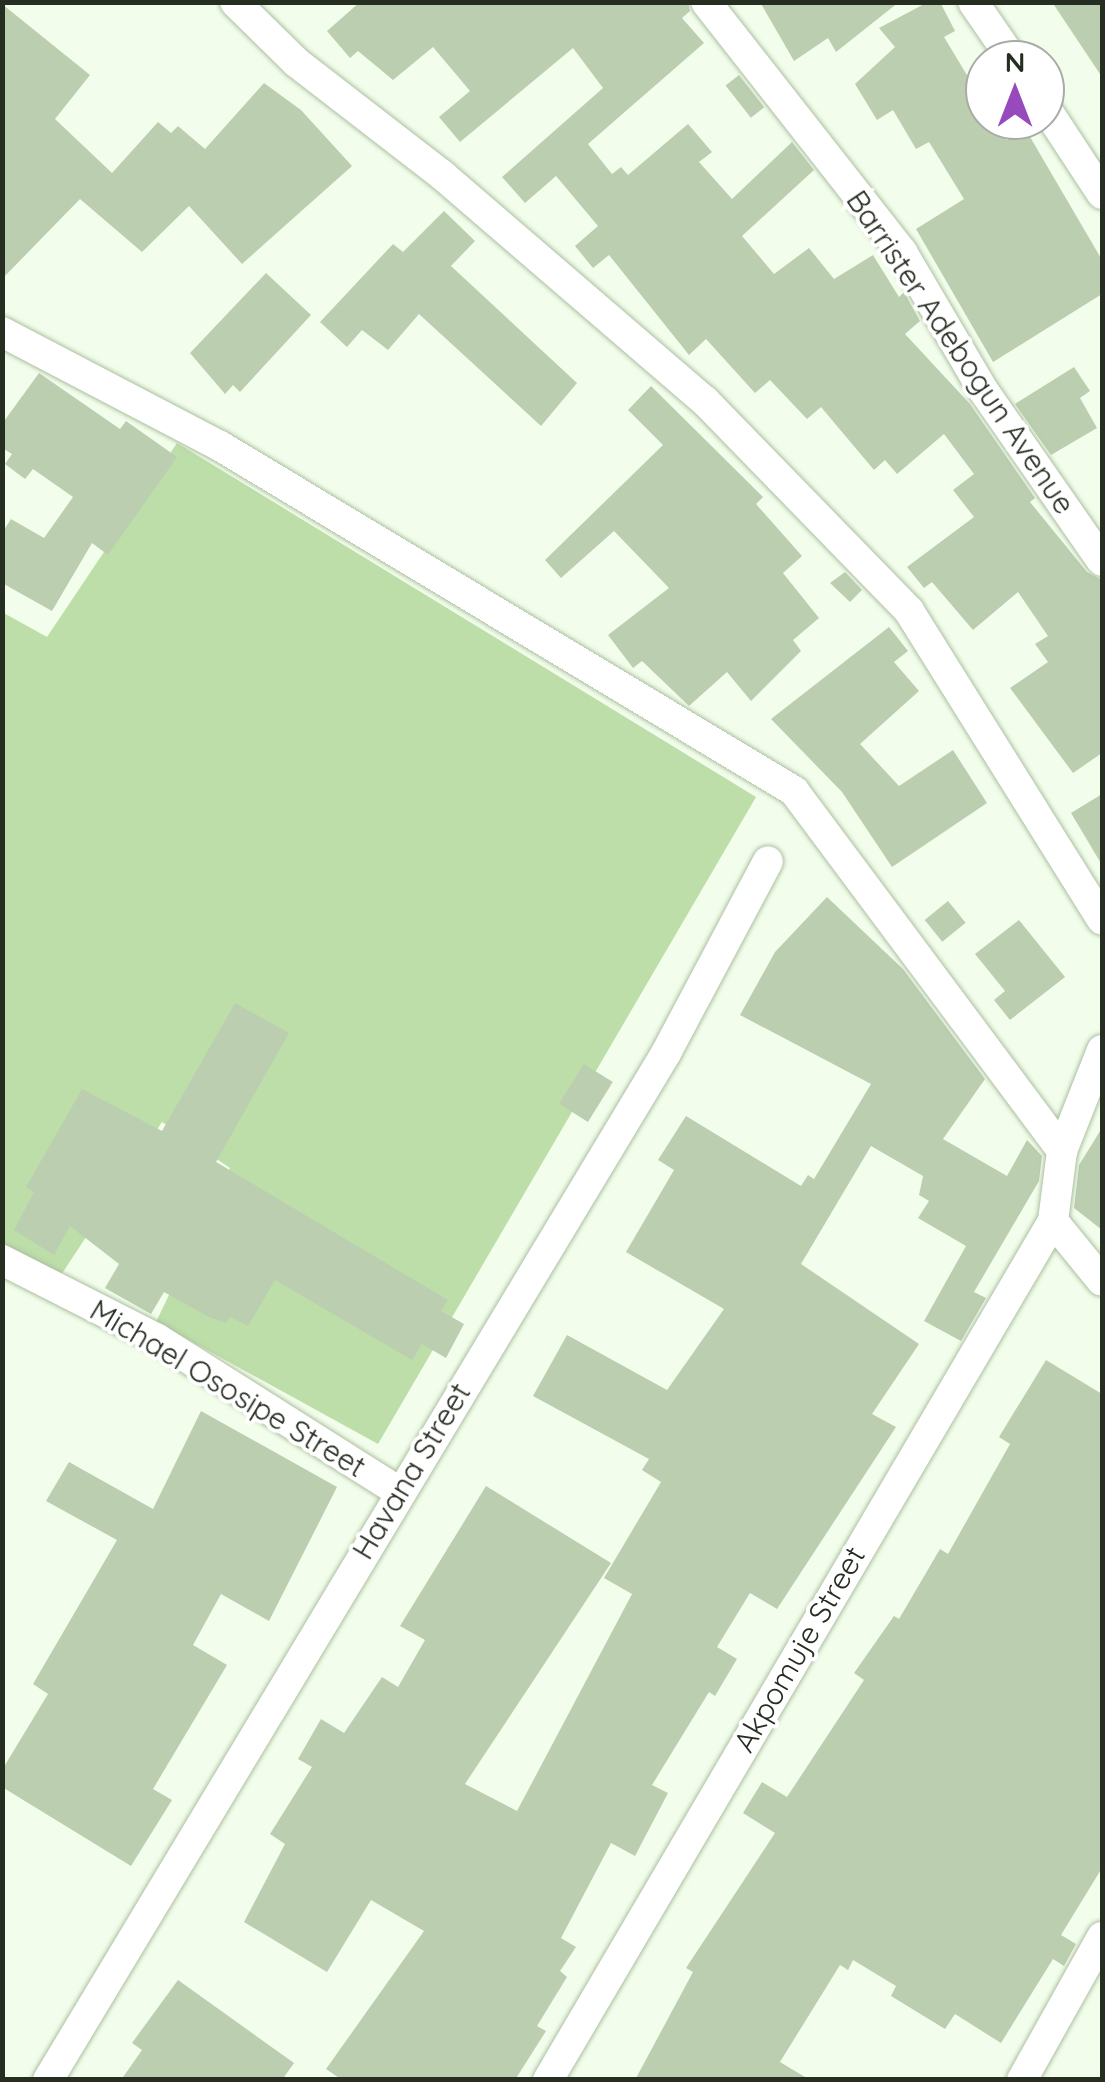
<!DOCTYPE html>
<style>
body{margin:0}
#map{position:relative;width:1105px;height:2082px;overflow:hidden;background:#f2feeb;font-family:Quicksand,sans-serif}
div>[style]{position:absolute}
.green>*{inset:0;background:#bddea8}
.building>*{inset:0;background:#bbceaf;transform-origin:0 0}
.roads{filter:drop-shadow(0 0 2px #acbfa1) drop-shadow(0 0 2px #acbfa1)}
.street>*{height:30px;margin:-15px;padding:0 15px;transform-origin:15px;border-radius:15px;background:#fff}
span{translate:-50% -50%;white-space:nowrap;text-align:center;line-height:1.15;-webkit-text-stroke:8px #fff;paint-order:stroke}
.street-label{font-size:30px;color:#262d21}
.frame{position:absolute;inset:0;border:5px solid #262d21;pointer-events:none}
.north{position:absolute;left:965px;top:40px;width:100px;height:100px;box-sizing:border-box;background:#fff;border:2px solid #a8aba6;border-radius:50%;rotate:0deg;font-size:28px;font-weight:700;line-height:40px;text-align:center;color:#262d21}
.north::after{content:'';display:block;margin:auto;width:35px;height:45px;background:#974abb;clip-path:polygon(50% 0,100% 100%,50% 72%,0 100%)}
</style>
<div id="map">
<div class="green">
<div style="clip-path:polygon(177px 443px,756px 797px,378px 1444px,156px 1322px,230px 1168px,162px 1122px,61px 1275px,3px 1244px,2px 612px,47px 637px)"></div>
</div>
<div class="building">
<div style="clip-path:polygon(360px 2px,688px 2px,690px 11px,682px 18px,704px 43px,588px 144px,612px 174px,621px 167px,628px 175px,688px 124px,712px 152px,699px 162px,732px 199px,792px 142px,814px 170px,742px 236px,774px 274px,809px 248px,834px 279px,873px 255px,899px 297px,904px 292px,920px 321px,905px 334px,970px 404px,1035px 498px,1030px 502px,1087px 572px,1102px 580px,1102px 753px,1073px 773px,1010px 688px,1048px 662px,1035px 644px,1048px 636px,1018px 592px,973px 630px,932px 582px,924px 588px,907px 567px,974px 517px,953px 490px,974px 474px,944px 434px,897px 474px,885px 460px,874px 470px,821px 407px,807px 419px,770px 380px,755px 393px,706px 339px,689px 355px,609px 255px,593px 268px,575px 246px,598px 226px,556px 176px,525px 203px,502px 177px,603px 88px,573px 48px,460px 142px,439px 117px,470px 91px,433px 47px,393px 80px,358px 51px,350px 58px,327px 31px)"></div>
<div style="clip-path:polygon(760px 2px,899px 2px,836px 52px,828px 38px,794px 61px)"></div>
<div style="clip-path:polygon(928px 2px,940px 2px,955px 31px,944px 37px,985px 105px,985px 120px,994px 120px,1006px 140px,1026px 130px,1102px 260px,1102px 294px,993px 362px,916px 229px,964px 199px,929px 142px,916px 149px,893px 110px,877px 120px,855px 84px,895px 47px,879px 28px)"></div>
<div style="clip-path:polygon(1052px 2px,1102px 2px,1102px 77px)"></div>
<div style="clip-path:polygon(2px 4px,90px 75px,55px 119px,112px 173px,158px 122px,171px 133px,178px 126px,205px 149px,264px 83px,301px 110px,352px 166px,242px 264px,189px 206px,142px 252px,80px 199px,2px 279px)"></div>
<div style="left:739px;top:75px;width:41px;height:17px;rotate:52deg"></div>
<div style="clip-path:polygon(444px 211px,475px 241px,451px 266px,577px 383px,541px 426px,419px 314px,388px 350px,362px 330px,347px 347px,320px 322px,393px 244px,403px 252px)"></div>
<div style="clip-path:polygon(266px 273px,311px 315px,240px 392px,233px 385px,225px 394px,190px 353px)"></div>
<div style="clip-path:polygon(1074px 367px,1090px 391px,1080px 398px,1097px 428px,1051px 455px,1015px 404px)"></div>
<div style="clip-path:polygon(39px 373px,120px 429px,126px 421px,177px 457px,108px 555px,92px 543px,52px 611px,2px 583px,2px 533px,11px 519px,44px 538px,73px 497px,33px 469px,25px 479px,5px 464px,12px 454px,2px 448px,2px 424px)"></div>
<div style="clip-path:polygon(651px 386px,763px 497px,756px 504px,802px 556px,783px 573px,819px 618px,793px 640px,801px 651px,751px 701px,727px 672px,689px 706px,642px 661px,633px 668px,608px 635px,669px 588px,614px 531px,561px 578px,545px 560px,663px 445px,628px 410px)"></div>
<div style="clip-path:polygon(845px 572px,862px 590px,850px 602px,830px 583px)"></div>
<div style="clip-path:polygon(889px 627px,908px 651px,894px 662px,919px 691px,860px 744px,899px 786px,953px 750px,987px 803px,892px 867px,842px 792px,771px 719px)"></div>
<div style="clip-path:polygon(1102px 794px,1102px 865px,1071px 813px)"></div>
<div style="clip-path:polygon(827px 897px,903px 969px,985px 1079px,943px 1139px,1007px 1176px,1027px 1140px,1042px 1156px,1039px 1181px,974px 1292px,986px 1298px,961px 1341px,924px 1321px,966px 1246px,918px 1218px,929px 1201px,919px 1195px,923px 1176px,871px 1146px,801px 1264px,919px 1344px,872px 1414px,896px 1427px,777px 1609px,750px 1593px,717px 1647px,737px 1659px,715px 1696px,709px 1692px,652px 1785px,668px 1793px,635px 1856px,611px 1843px,561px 1938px,576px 1947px,560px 1971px,567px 1977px,537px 2026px,546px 2031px,515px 2080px,342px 2080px,326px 2069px,424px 1931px,371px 1900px,327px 1972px,244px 1922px,285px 1844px,270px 1834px,312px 1767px,298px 1759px,321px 1719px,344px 1733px,382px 1677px,398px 1687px,425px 1640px,400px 1626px,486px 1486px,611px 1563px,465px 1784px,517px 1811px,632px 1594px,604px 1578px,661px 1482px,642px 1470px,649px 1459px,533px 1396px,567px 1335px,667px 1390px,724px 1309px,626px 1252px,674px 1170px,658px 1160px,686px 1116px,801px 1186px,808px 1175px,814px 1179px,871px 1084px,740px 1015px,775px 952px)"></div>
<div style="left:948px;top:901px;width:28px;height:30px;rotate:51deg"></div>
<div style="clip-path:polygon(1019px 920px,1065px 977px,1010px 1020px,994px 1000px,1005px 991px,975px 954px)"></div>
<div style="clip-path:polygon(235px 1003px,289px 1033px,216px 1162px,448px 1300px,441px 1311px,464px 1324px,446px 1358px,422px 1344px,412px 1360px,275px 1280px,248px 1326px,230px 1317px,226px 1323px,209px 1317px,164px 1292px,151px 1314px,105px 1288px,119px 1264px,70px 1226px,54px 1255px,14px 1230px,34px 1192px,26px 1187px,82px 1089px,162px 1131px)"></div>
<div style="left:584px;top:1064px;width:34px;height:47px;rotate:32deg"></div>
<div style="clip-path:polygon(1102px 1128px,1102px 1230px,1074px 1208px,1079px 1165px)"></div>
<div style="clip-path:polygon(1046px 1360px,1102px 1394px,1102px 1868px,1061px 1935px,1076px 1944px,1064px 1966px,1053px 1959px,1001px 2043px,955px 2014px,945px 2029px,891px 1996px,896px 1986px,853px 1960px,848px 1970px,840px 1965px,780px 2062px,810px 2080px,635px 2080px,693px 1972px,686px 1968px,775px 1833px,743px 1813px,762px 1782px,787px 1797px,864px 1680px,854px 1673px,894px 1616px,899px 1619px,940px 1549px,948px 1554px,1010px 1444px,999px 1437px)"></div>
<div style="clip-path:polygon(201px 1411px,337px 1487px,269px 1621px,221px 1594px,193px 1645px,227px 1665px,153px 1789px,172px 1800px,131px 1866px,2px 1787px,2px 1770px,48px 1694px,33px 1684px,117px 1540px,46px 1501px,69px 1462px,153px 1509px)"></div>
<div style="clip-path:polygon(178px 1980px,294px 2063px,282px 2080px,121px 2080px,142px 2050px,132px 2043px)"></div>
</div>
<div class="roads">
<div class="street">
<div style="left:235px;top:2px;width:86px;rotate:44.5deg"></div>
<div style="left:296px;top:62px;width:185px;rotate:37.7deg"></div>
<div style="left:442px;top:175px;width:347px;rotate:40.7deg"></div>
<div style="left:705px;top:401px;width:293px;rotate:45.8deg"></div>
<div style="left:909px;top:611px;width:364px;rotate:58deg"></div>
<div style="left:706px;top:2px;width:318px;rotate:51.9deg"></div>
<div style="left:902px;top:252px;width:160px;rotate:59.6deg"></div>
<div style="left:983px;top:390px;width:208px;rotate:55.2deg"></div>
<div style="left:973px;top:2px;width:70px;rotate:55.4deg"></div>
<div style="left:1045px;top:107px;width:104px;rotate:56.8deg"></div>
<div style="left:2px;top:332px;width:246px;rotate:27.6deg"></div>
<div style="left:220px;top:446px;width:670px;rotate:31.01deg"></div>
<div style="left:794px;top:791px;width:449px;rotate:53.3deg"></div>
<div style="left:1102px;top:1050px;width:109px;rotate:111.6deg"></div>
<div style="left:1062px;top:1151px;width:71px;rotate:97.3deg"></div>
<div style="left:1053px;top:1221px;width:77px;rotate:50.8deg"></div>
<div style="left:2px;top:1260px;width:173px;rotate:26.9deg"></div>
<div style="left:156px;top:1338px;width:286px;rotate:32.3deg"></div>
<div style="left:48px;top:2080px;width:1199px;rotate:-58.96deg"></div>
<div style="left:666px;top:1053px;width:217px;rotate:-62deg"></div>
<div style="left:548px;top:2080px;width:996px;rotate:-59.55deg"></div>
<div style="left:1022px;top:2080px;width:164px;rotate:-60.8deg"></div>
</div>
</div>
<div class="street-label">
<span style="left:961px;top:352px;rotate:56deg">Barrister Adebogun Avenue</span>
<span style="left:228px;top:1388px;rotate:31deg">Michael Ososipe Street</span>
<span style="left:411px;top:1471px;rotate:-59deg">Havana Street</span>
<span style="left:799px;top:1649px;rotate:-60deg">Akpomuje Street</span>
</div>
<div class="frame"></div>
<div class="north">N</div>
</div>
